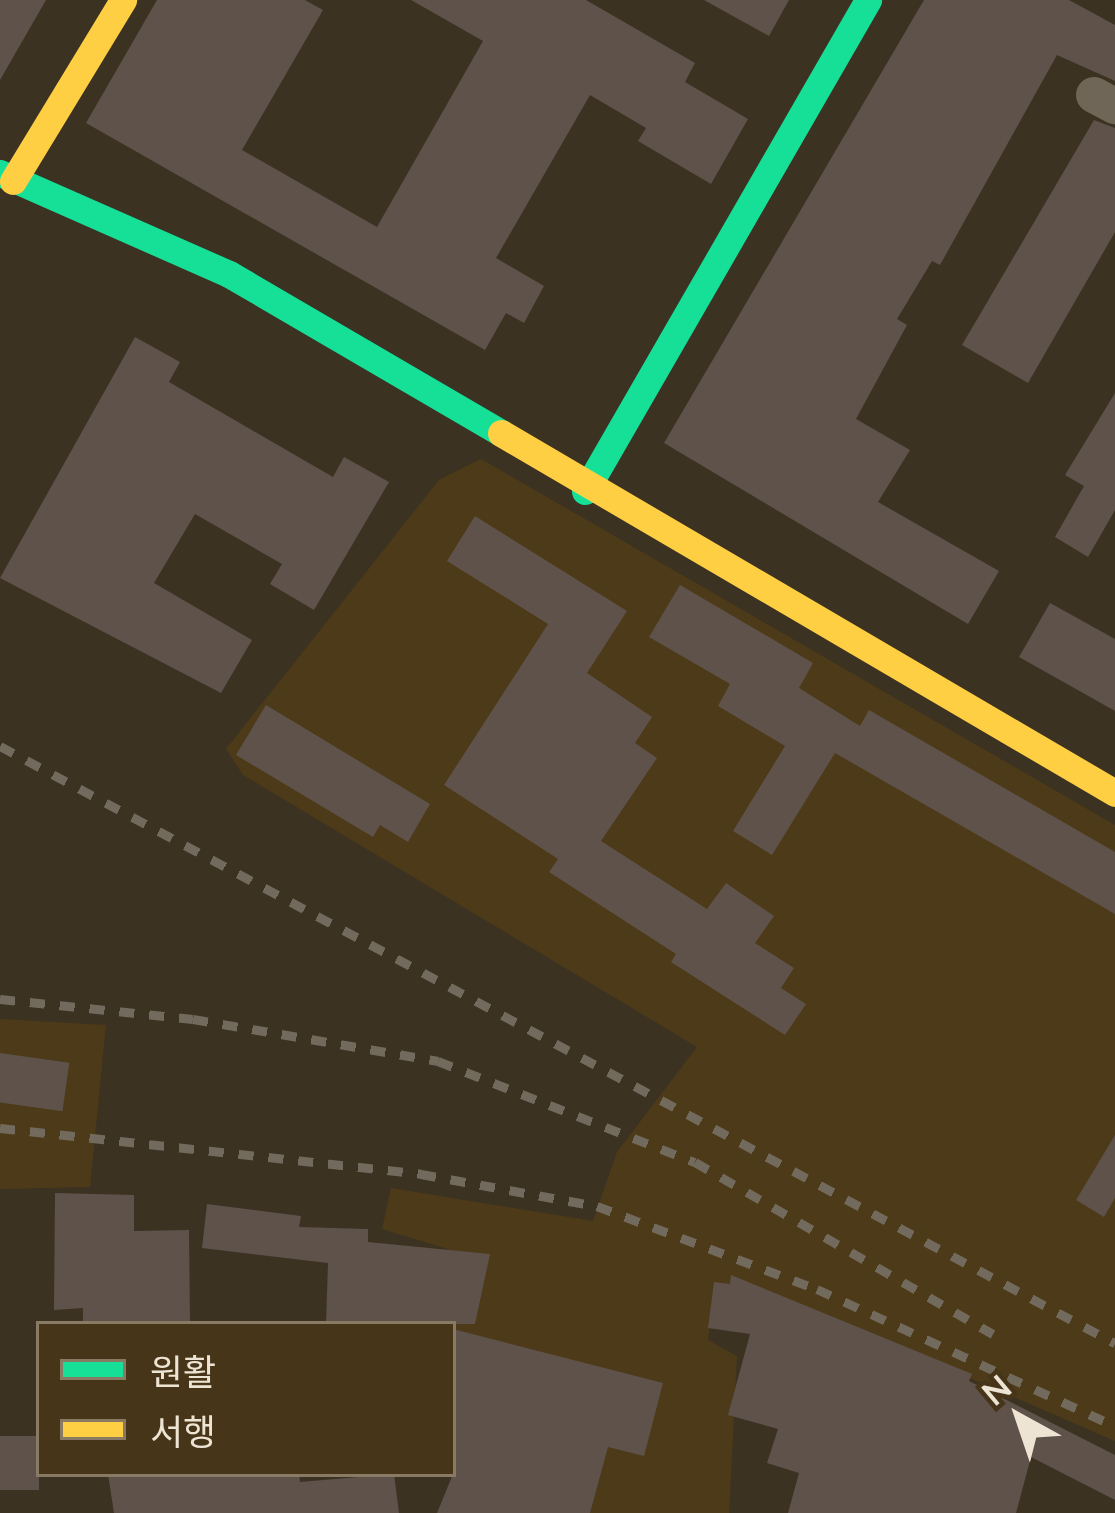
<!DOCTYPE html>
<meta charset="utf-8">
<style>
body{margin:0}
#map{position:relative;width:1115px;height:1513px;overflow:hidden;background:#3c3222;font-family:Lato,"Noto Sans KR",sans-serif}
div>[style]{position:absolute}
.built>*{inset:0;background:#4d3a18}
.building>*{inset:0;background:#5e524b;transform-origin:0 0}
.street>*{height:36px;margin:-18px;padding:0 18px;transform-origin:18px;border-radius:18px;background:#6f6657}
.fast>*{height:27px;margin:-13.5px;padding:0 13.5px;transform-origin:13.5px;border-radius:13.5px;background:#16e098}
.slow>*{height:27px;margin:-13.5px;padding:0 13.5px;transform-origin:13.5px;border-radius:13.5px;background:#ffcf43}
.rail>*{height:9px;margin-top:-4.5px;transform-origin:0;background:repeating-linear-gradient(90deg,#736a5e 0 15px,transparent 0 30px)}
span{translate:-50% -50%;white-space:nowrap;text-align:center;line-height:1.15;-webkit-text-stroke:12px #463518;paint-order:stroke}
.legend{position:absolute;left:36px;top:1321px;width:420px;height:156px;box-sizing:border-box;background:#463518;border:3px solid #897b63;margin:0;padding:15px 21px;list-style:none;font-size:36px;color:#eee4d3}
.legend li{display:flex;align-items:center;gap:24px;height:60px}
.legend b{width:60px;border:3px solid #897b63}
.north{position:absolute;left:959px;top:1357px;width:120px;height:120px;-webkit-text-stroke:9px #463518;paint-order:stroke;rotate:320deg;font-size:33px;font-weight:700;line-height:48px;text-align:center;color:#eee4d3}
.north::after{content:'';display:block;margin:auto;width:42px;height:54px;background:#eee4d3;clip-path:polygon(50% 0,100% 100%,50% 72%,0 100%)}
</style>
<div id="map">
<div class="built">
<div style="clip-path:polygon(481px 459px,1115px 825px,1115px 1441px,771px 1292px,714px 1288px,708px 1340px,737px 1356px,729px 1513px,563px 1513px,453px 1406px,454px 1251px,382px 1229px,391px 1188px,593px 1221px,617px 1152px,697px 1047px,243px 775px,226px 749px,439px 480px)"></div>
<div style="clip-path:polygon(0 1019px,106px 1025px,90px 1187px,0 1189px)"></div>
</div>
<div class="building">
<div style="clip-path:polygon(0 0,46px 0,0 80px)"></div>
<div style="clip-path:polygon(157px 0,305px 0,323px 10px,242px 150px,377px 227px,483px 41px,411px 0,586px 0,695px 63px,685px 82px,748px 119px,711px 184px,638px 141px,646px 128px,590px 95px,496px 258px,544px 286px,524px 323px,506px 313px,485px 350px,86px 123px)"></div>
<div style="clip-path:polygon(704px 0,789px 0,769px 36px)"></div>
<div style="clip-path:polygon(924px 0,1069px 0,1115px 25px,1115px 81px,1057px 55px,940px 265px,932px 261px,897px 319px,907px 325px,856px 419px,910px 450px,878px 502px,999px 571px,968px 624px,664px 443px)"></div>
<div style="clip-path:polygon(1094px 120px,1115px 128px,1115px 232px,1028px 383px,962px 345px)"></div>
<div style="clip-path:polygon(135px 337px,180px 362px,169px 382px,333px 477px,344px 457px,389px 482px,314px 610px,270px 584px,282px 564px,195px 514px,154px 583px,252px 640px,221px 693px,0 578px)"></div>
<div style="clip-path:polygon(1115px 393px,1115px 510px,1088px 557px,1055px 537px,1084px 486px,1065px 475px)"></div>
<div style="clip-path:polygon(475px 516px,627px 611px,587px 673px,652px 717px,635px 743px,657px 758px,601px 841px,707px 909px,726px 883px,774px 916px,755px 943px,794px 968px,781px 988px,806px 1004px,785px 1035px,671px 962px,676px 954px,549px 872px,558px 859px,444px 785px,548px 624px,447px 561px)"></div>
<div style="clip-path:polygon(680px 585px,813px 663px,799px 688px,860px 726px,869px 710px,1115px 852px,1115px 914px,835px 753px,772px 855px,733px 831px,785px 746px,718px 706px,730px 684px,649px 637px)"></div>
<div style="clip-path:polygon(1050px 603px,1115px 639px,1115px 711px,1019px 657px)"></div>
<div style="clip-path:polygon(266px 705px,430px 804px,408px 842px,380px 825px,373px 837px,236px 755px)"></div>
<div style="left:0;top:1053px;width:70px;height:49px;rotate:8deg"></div>
<div style="clip-path:polygon(1115px 1135px,1115px 1198px,1104px 1217px,1076px 1200px)"></div>
<div style="clip-path:polygon(55px 1193px,134px 1195px,134px 1231px,189px 1230px,190px 1324px,83px 1324px,83px 1308px,54px 1310px)"></div>
<div style="clip-path:polygon(207px 1204px,301px 1216px,299px 1227px,368px 1229px,368px 1242px,490px 1254px,475px 1324px,326px 1324px,328px 1263px,202px 1248px)"></div>
<div style="clip-path:polygon(731px 1275px,972px 1374px,969px 1381px,1115px 1455px,1115px 1500px,1031px 1457px,1016px 1513px,788px 1513px,799px 1473px,767px 1463px,778px 1429px,728px 1415px,750px 1334px,708px 1328px,714px 1282px,730px 1284px)"></div>
<div style="clip-path:polygon(453px 1329px,663px 1383px,644px 1456px,608px 1447px,590px 1513px,437px 1513px,453px 1474px)"></div>
<div style="left:39px;top:1436px;width:54px;height:39px;rotate:90deg"></div>
<div style="clip-path:polygon(108px 1474px,299px 1474px,300px 1482px,394px 1474px,399px 1513px,114px 1513px)"></div>
</div>
<div class="street">
<div style="left:1094px;top:95px;width:24px;rotate:28deg"></div>
</div>
<div class="fast">
<div style="left:0;top:173px;width:250px;rotate:23.8deg"></div>
<div style="left:229px;top:274px;width:315px;rotate:30.3deg"></div>
<div style="left:585px;top:491px;width:567px;rotate:-60.04deg"></div>
</div>
<div class="slow">
<div style="left:13px;top:181px;width:212px;rotate:-58.7deg"></div>
<div style="left:501px;top:433px;width:712px;rotate:30.38deg"></div>
</div>
<div class="rail">
<div style="left:0;top:746px;width:1265px;rotate:28.17deg"></div>
<div style="left:0;top:999px;width:194px;rotate:5.9deg"></div>
<div style="left:193px;top:1019px;width:249px;rotate:9.7deg"></div>
<div style="left:438px;top:1061px;width:276px;rotate:21.5deg"></div>
<div style="left:695px;top:1162px;width:344px;rotate:30deg"></div>
<div style="left:0;top:1128px;width:424px;rotate:6.2deg"></div>
<div style="left:421px;top:1174px;width:179px;rotate:10.3deg"></div>
<div style="left:597px;top:1206px;width:235px;rotate:20.7deg"></div>
<div style="left:817px;top:1289px;width:328px;rotate:24.7deg"></div>
</div>
<ul class="legend">
<li><b style="height:15px;background:#16e098"></b>원활</li>
<li><b style="height:15px;background:#ffcf43"></b>서행</li>
</ul>
<div class="north">N</div>
</div>
